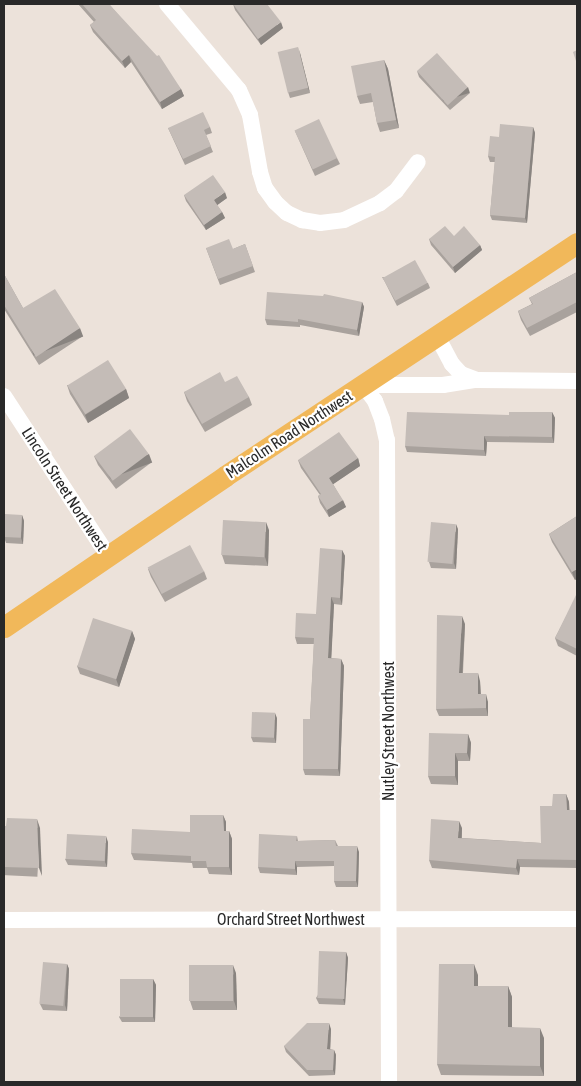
<!DOCTYPE html>
<style>
body{margin:0}
#map{position:relative;width:581px;height:1086px;overflow:hidden;background:#ece2da;font-family:"Asap Condensed",sans-serif}
div>[style]{position:absolute}
.minor>*{height:16px;margin:-8px;padding:0 8px;transform-origin:8px;border-radius:8px;background:#fff}
.major>*{height:21px;margin:-10.5px;padding:0 10.5px;transform-origin:10.5px;border-radius:10.5px;background:#f1b85a}
.wall>*{inset:0;background:#a9a29d;transform-origin:0 0}
.shaded-wall>*{inset:0;background:#898480;transform-origin:0 0}
.building>*{inset:0;background:#c4bcb7;transform-origin:0 0}
span{translate:-50% -50%;white-space:nowrap;text-align:center;line-height:1.15;-webkit-text-stroke:4.5px #fff;paint-order:stroke}
.street-label{font-size:16px;color:#292929}
.frame{position:absolute;inset:0;border:5px solid #292929;pointer-events:none}
</style>
<div id="map">
<div class="minor">
<div style="left:167px;top:4px;width:112px;rotate:50.1deg"></div>
<div style="left:239px;top:90px;width:27px;rotate:66deg"></div>
<div style="left:250px;top:115px;width:58px;rotate:80deg"></div>
<div style="left:260px;top:172px;width:17px;rotate:73deg"></div>
<div style="left:265px;top:188px;width:17px;rotate:54deg"></div>
<div style="left:275px;top:202px;width:16px;rotate:43deg"></div>
<div style="left:287px;top:213px;width:17px;rotate:25deg"></div>
<div style="left:302px;top:220px;width:18px;rotate:9deg"></div>
<div style="left:320px;top:223px;width:24px;rotate:-7deg"></div>
<div style="left:344px;top:220px;width:40px;rotate:-25deg"></div>
<div style="left:380px;top:203px;width:20px;rotate:-37deg"></div>
<div style="left:396px;top:191px;width:36px;rotate:-53deg"></div>
<div style="left:437px;top:336px;width:32px;rotate:62deg"></div>
<div style="left:452px;top:364px;width:13px;rotate:48deg"></div>
<div style="left:461px;top:374px;width:17px;rotate:21deg"></div>
<div style="left:477px;top:380px;width:100px;rotate:0.6deg"></div>
<div style="left:363px;top:385px;width:20px;rotate:53deg"></div>
<div style="left:375px;top:401px;width:19px;rotate:69deg"></div>
<div style="left:382px;top:419px;width:22px;rotate:77deg"></div>
<div style="left:387px;top:440px;width:642px;rotate:89.82deg"></div>
<div style="left:363px;top:385px;width:80px"></div>
<div style="left:443px;top:385px;width:33px;rotate:-9deg"></div>
<div style="left:4px;top:396px;width:192px;rotate:56.9deg"></div>
<div style="left:4px;top:920px;width:573px;rotate:-0.1deg"></div>
</div>
<div class="major">
<div style="left:4px;top:627px;width:268px;rotate:-34.3deg"></div>
<div style="left:225px;top:476px;width:422px;rotate:-33.5deg"></div>
</div>
<div class="wall">
<div style="clip-path:polygon(78px 4px,109px 4px,181px 89px,184px 96px,162px 109px,131px 62px,125px 68px,93px 32px,90px 25px,94px 22px)"></div>
<div style="clip-path:polygon(233px 4px,283px 28px,261px 45px,235px 10px)"></div>
<div style="clip-path:polygon(300px 53px,310px 93px,290px 98px,288px 92px)"></div>
<div style="clip-path:polygon(384px 60px,388px 69px,399px 128px,380px 132px,377px 123px,373px 102px,360px 104px,357px 96px)"></div>
<div style="clip-path:polygon(417px 71px,470px 93px,450px 110px,419px 77px)"></div>
<div style="clip-path:polygon(210px 127px,212px 133px,206px 135px,213px 152px,185px 165px,168px 128px)"></div>
<div style="clip-path:polygon(533px 127px,535px 133px,527px 223px,492px 220px,490px 215px,495px 162px,490px 162px,488px 156px,499px 137px)"></div>
<div style="clip-path:polygon(295px 131px,337px 158px,340px 164px,315px 176px)"></div>
<div style="clip-path:polygon(184px 195px,227px 198px,217px 205px,222px 212px,225px 218px,206px 230px,186px 201px)"></div>
<div style="clip-path:polygon(454px 236px,480px 245px,482px 250px,455px 273px,431px 245px,429px 239px)"></div>
<div style="clip-path:polygon(245px 244px,255px 272px,220px 285px,206px 248px,233px 249px)"></div>
<div style="clip-path:polygon(577px 272px,577px 312px,530px 336px,521px 320px,518px 311px,532px 304px,529px 298px)"></div>
<div style="clip-path:polygon(4px 274px,23px 308px,83px 336px,39px 365px,4px 309px)"></div>
<div style="clip-path:polygon(382px 277px,428px 283px,430px 288px,397px 306px,385px 282px)"></div>
<div style="clip-path:polygon(362px 302px,364px 307px,359px 336px,300px 325px,300px 327px,267px 325px,265px 319px)"></div>
<div style="clip-path:polygon(225px 382px,249px 397px,252px 405px,205px 432px,187px 401px,184px 392px)"></div>
<div style="clip-path:polygon(67px 385px,126px 389px,129px 398px,88px 423px,70px 394px)"></div>
<div style="clip-path:polygon(552px 412px,555px 418px,554px 443px,487px 442px,486px 456px,407px 452px,405px 446px,509px 415px)"></div>
<div style="clip-path:polygon(94px 456px,152px 462px,116px 489px,98px 465px)"></div>
<div style="clip-path:polygon(358px 458px,360px 466px,333px 484px,346px 507px,329px 517px,320px 503px,318px 496px,320px 495px,301px 468px,298px 460px)"></div>
<div style="clip-path:polygon(22px 515px,24px 521px,23px 544px,6px 543px,4px 537px)"></div>
<div style="clip-path:polygon(577px 516px,575px 580px,552px 542px,549px 534px)"></div>
<div style="clip-path:polygon(458px 529px,456px 569px,431px 568px,429px 562px)"></div>
<div style="clip-path:polygon(269px 530px,268px 566px,225px 564px,222px 555px)"></div>
<div style="clip-path:polygon(342px 550px,345px 556px,342px 605px,334px 604px,331px 658px,341px 659px,344px 666px,340px 776px,305px 775px,303px 769px,310px 719px,314px 644px,297px 644px,295px 637px,316px 614px)"></div>
<div style="clip-path:polygon(148px 569px,204px 571px,207px 579px,165px 602px,151px 577px)"></div>
<div style="clip-path:polygon(577px 596px,577px 656px,558px 646px,555px 638px)"></div>
<div style="clip-path:polygon(465px 624px,463px 673px,480px 681px,481px 694px,488px 702px,488px 716px,439px 716px,436px 709px)"></div>
<div style="clip-path:polygon(132px 631px,135px 639px,119px 687px,80px 674px,77px 666px)"></div>
<div style="clip-path:polygon(277px 718px,276px 743px,253px 742px,251px 737px)"></div>
<div style="clip-path:polygon(468px 734px,471px 743px,470px 761px,458px 761px,458px 785px,431px 784px,428px 776px)"></div>
<div style="clip-path:polygon(566px 794px,569px 802px,569px 810px,577px 810px,577px 868px,520px 867px,519px 875px,432px 868px,429px 860px,462px 828px,462px 838px,541px 843px,552px 806px)"></div>
<div style="clip-path:polygon(223px 815px,226px 822px,226px 831px,229px 831px,232px 839px,232px 875px,209px 874px,207px 868px,193px 868px,192px 863px,134px 860px,131px 853px,190px 832px)"></div>
<div style="left:4px;top:826px;width:36px;height:49px;rotate:3deg"></div>
<div style="clip-path:polygon(297px 836px,298px 841px,335px 840px,338px 846px,359px 852px,358px 887px,336px 887px,334px 881px,334px 866px,297px 867px,297px 875px,260px 873px,258px 867px)"></div>
<div style="clip-path:polygon(108px 842px,107px 867px,68px 865px,65px 859px)"></div>
<div style="clip-path:polygon(346px 952px,348px 958px,345px 1005px,319px 1004px,316px 998px)"></div>
<div style="clip-path:polygon(67px 964px,69px 969px,67px 1011px,43px 1010px,40px 1004px)"></div>
<div style="clip-path:polygon(236px 973px,237px 1010px,193px 1010px,190px 1001px)"></div>
<div style="clip-path:polygon(478px 975px,478px 986px,508px 986px,512px 997px,512px 1027px,544px 1038px,544px 1076px,441px 1075px,437px 1064px)"></div>
<div style="clip-path:polygon(153px 979px,156px 985px,155px 1022px,122px 1022px,119px 1017px)"></div>
<div style="clip-path:polygon(331px 1029px,330px 1049px,334px 1050px,336px 1055px,335px 1075px,309px 1076px,286px 1052px,284px 1046px)"></div>
</div>
<div class="shaded-wall">
<div style="clip-path:polygon(281px 22px,283px 28px,261px 45px,258px 39px)"></div>
<div style="clip-path:polygon(298px 47px,300px 53px,310px 93px,308px 88px)"></div>
<div style="clip-path:polygon(129px 55px,131px 62px,125px 68px,122px 61px)"></div>
<div style="clip-path:polygon(384px 60px,388px 69px,399px 128px,396px 120px)"></div>
<div style="left:468px;top:87px;width:6px;height:28px;rotate:72deg"></div>
<div style="clip-path:polygon(181px 89px,184px 96px,162px 109px,160px 102px)"></div>
<div style="clip-path:polygon(533px 127px,535px 133px,527px 223px,525px 218px)"></div>
<div style="clip-path:polygon(225px 192px,227px 198px,216px 206px,214px 200px)"></div>
<div style="clip-path:polygon(222px 212px,225px 218px,206px 230px,204px 225px)"></div>
<div style="clip-path:polygon(480px 245px,482px 250px,455px 273px,453px 267px)"></div>
<div style="clip-path:polygon(362px 302px,364px 307px,359px 336px,357px 330px)"></div>
<div style="left:80px;top:328px;width:9px;height:53px;rotate:69deg"></div>
<div style="clip-path:polygon(126px 389px,129px 398px,88px 423px,85px 415px)"></div>
<div style="clip-path:polygon(552px 412px,555px 418px,554px 443px,552px 437px)"></div>
<div style="clip-path:polygon(484px 436px,487px 442px,486px 456px,484px 450px)"></div>
<div style="left:149px;top:454px;width:9px;height:45px;rotate:69deg"></div>
<div style="clip-path:polygon(358px 458px,360px 466px,332px 485px,329px 478px)"></div>
<div style="clip-path:polygon(343px 500px,346px 507px,329px 517px,327px 510px)"></div>
<div style="clip-path:polygon(22px 515px,24px 521px,23px 544px,21px 538px)"></div>
<div style="clip-path:polygon(266px 522px,269px 530px,268px 566px,265px 557px)"></div>
<div style="clip-path:polygon(456px 524px,458px 529px,456px 569px,454px 563px)"></div>
<div style="clip-path:polygon(342px 550px,345px 556px,342px 605px,340px 598px)"></div>
<div style="clip-path:polygon(577px 569px,577px 579px,575px 580px,572px 572px)"></div>
<div style="clip-path:polygon(331px 597px,334px 604px,331px 665px,328px 658px)"></div>
<div style="clip-path:polygon(462px 616px,465px 624px,462px 681px,459px 673px)"></div>
<div style="clip-path:polygon(132px 631px,135px 639px,119px 687px,116px 679px)"></div>
<div style="clip-path:polygon(341px 659px,344px 666px,340px 776px,338px 769px)"></div>
<div style="clip-path:polygon(478px 673px,480px 681px,481px 702px,478px 694px)"></div>
<div style="clip-path:polygon(486px 694px,488px 702px,488px 716px,486px 708px)"></div>
<div style="clip-path:polygon(275px 713px,277px 718px,276px 743px,274px 737px)"></div>
<div style="clip-path:polygon(468px 734px,471px 743px,470px 761px,467px 753px)"></div>
<div style="clip-path:polygon(455px 753px,458px 761px,458px 785px,455px 776px)"></div>
<div style="clip-path:polygon(566px 794px,569px 802px,570px 818px,567px 810px)"></div>
<div style="clip-path:polygon(223px 815px,226px 822px,226px 839px,224px 831px)"></div>
<div style="clip-path:polygon(37px 819px,40px 828px,42px 876px,39px 868px)"></div>
<div style="clip-path:polygon(459px 821px,462px 828px,461px 846px,458px 838px)"></div>
<div style="clip-path:polygon(229px 831px,232px 839px,232px 875px,229px 867px)"></div>
<div style="clip-path:polygon(106px 836px,108px 842px,107px 867px,105px 862px)"></div>
<div style="clip-path:polygon(357px 846px,359px 852px,358px 887px,356px 881px)"></div>
<div style="clip-path:polygon(517px 859px,520px 867px,519px 875px,516px 868px)"></div>
<div style="clip-path:polygon(295px 861px,297px 867px,297px 875px,295px 869px)"></div>
<div style="clip-path:polygon(346px 952px,348px 958px,345px 1005px,343px 999px)"></div>
<div style="clip-path:polygon(67px 964px,69px 969px,67px 1011px,65px 1005px)"></div>
<div style="clip-path:polygon(474px 964px,478px 975px,478px 996px,474px 986px)"></div>
<div style="clip-path:polygon(233px 965px,236px 973px,237px 1010px,234px 1001px)"></div>
<div style="clip-path:polygon(153px 979px,156px 985px,155px 1022px,153px 1017px)"></div>
<div style="clip-path:polygon(508px 986px,512px 997px,512px 1038px,508px 1027px)"></div>
<div style="clip-path:polygon(329px 1023px,331px 1029px,330px 1055px,327px 1049px)"></div>
<div style="clip-path:polygon(540px 1028px,544px 1038px,544px 1076px,540px 1066px)"></div>
<div style="clip-path:polygon(334px 1050px,336px 1055px,335px 1075px,333px 1070px)"></div>
</div>
<div class="building">
<div style="clip-path:polygon(82px 4px,109px 4px,157px 56px,159px 55px,181px 89px,160px 102px,129px 55px,122px 61px,90px 25px,96px 20px)"></div>
<div style="clip-path:polygon(233px 4px,267px 4px,281px 22px,258px 39px)"></div>
<div style="left:298px;top:47px;width:42px;height:21px;rotate:76deg"></div>
<div style="clip-path:polygon(577px 50px,577px 64px,573px 52px)"></div>
<div style="left:437px;top:53px;width:46px;height:27px;rotate:48deg"></div>
<div style="clip-path:polygon(384px 60px,396px 120px,377px 123px,371px 93px,357px 96px,351px 66px)"></div>
<div style="clip-path:polygon(203px 112px,210px 127px,204px 130px,211px 146px,183px 159px,168px 128px)"></div>
<div style="left:319px;top:119px;width:43px;height:27px;rotate:65deg"></div>
<div style="clip-path:polygon(500px 124px,533px 127px,525px 218px,490px 215px,495px 157px,488px 156px,490px 136px,499px 137px)"></div>
<div style="clip-path:polygon(213px 175px,225px 192px,214px 200px,222px 212px,204px 225px,184px 195px)"></div>
<div style="clip-path:polygon(445px 226px,454px 236px,464px 226px,480px 245px,453px 267px,429px 239px)"></div>
<div style="clip-path:polygon(229px 239px,233px 249px,245px 244px,253px 266px,218px 279px,206px 248px)"></div>
<div style="left:415px;top:260px;width:26px;height:37px;rotate:61deg"></div>
<div style="clip-path:polygon(577px 272px,577px 302px,527px 328px,518px 311px,533px 304px,529px 298px)"></div>
<div style="clip-path:polygon(4px 274px,23px 308px,55px 289px,80px 328px,36px 357px,4px 305px)"></div>
<div style="clip-path:polygon(267px 292px,323px 296px,324px 294px,362px 302px,357px 330px,298px 319px,298px 322px,265px 319px)"></div>
<div style="left:108px;top:360px;width:34px;height:48px;rotate:58deg"></div>
<div style="clip-path:polygon(220px 372px,225px 382px,237px 376px,249px 397px,202px 424px,184px 392px)"></div>
<div style="clip-path:polygon(407px 412px,509px 415px,509px 412px,552px 412px,552px 437px,484px 436px,484px 450px,405px 446px)"></div>
<div style="left:130px;top:429px;width:31px;height:45px;rotate:53deg"></div>
<div style="clip-path:polygon(339px 432px,358px 458px,329px 478px,343px 500px,327px 510px,318px 496px,321px 494px,298px 460px)"></div>
<div style="left:5px;top:514px;width:17px;height:23px;rotate:3deg"></div>
<div style="clip-path:polygon(577px 516px,577px 569px,572px 572px,549px 534px)"></div>
<div style="left:223px;top:520px;width:43px;height:35px;rotate:3deg"></div>
<div style="left:431px;top:522px;width:25px;height:40px;rotate:5deg"></div>
<div style="left:190px;top:545px;width:30px;height:48px;rotate:62deg"></div>
<div style="clip-path:polygon(320px 548px,342px 550px,340px 598px,331px 597px,328px 658px,341px 659px,338px 769px,303px 769px,303px 719px,310px 719px,314px 638px,295px 637px,296px 613px,316px 614px)"></div>
<div style="clip-path:polygon(576px 595px,577px 596px,577px 649px,555px 638px)"></div>
<div style="clip-path:polygon(437px 615px,462px 616px,459px 673px,478px 673px,478px 694px,486px 694px,486px 708px,436px 709px)"></div>
<div style="left:93px;top:618px;width:41px;height:51px;rotate:18deg"></div>
<div style="left:252px;top:712px;width:23px;height:25px;rotate:2deg"></div>
<div style="clip-path:polygon(429px 733px,468px 734px,467px 753px,455px 753px,455px 776px,428px 776px)"></div>
<div style="clip-path:polygon(553px 794px,566px 794px,567px 810px,577px 810px,577px 860px,517px 859px,516px 868px,429px 860px,431px 819px,459px 821px,458px 838px,541px 843px,540px 806px,552px 806px)"></div>
<div style="clip-path:polygon(190px 815px,223px 815px,224px 831px,229px 831px,229px 867px,207px 867px,206px 861px,191px 861px,191px 856px,131px 853px,132px 829px,190px 832px)"></div>
<div style="clip-path:polygon(7px 818px,37px 819px,39px 868px,4px 867px,4px 826px,6px 826px)"></div>
<div style="left:67px;top:834px;width:39px;height:25px;rotate:3deg"></div>
<div style="clip-path:polygon(259px 834px,297px 836px,296px 841px,335px 840px,336px 846px,357px 846px,356px 881px,334px 881px,334px 861px,295px 861px,295px 869px,258px 867px)"></div>
<div style="left:319px;top:951px;width:27px;height:47px;rotate:2deg"></div>
<div style="left:43px;top:962px;width:24px;height:42px;rotate:5deg"></div>
<div style="clip-path:polygon(439px 964px,474px 964px,474px 986px,508px 986px,508px 1027px,540px 1028px,540px 1066px,437px 1064px)"></div>
<div style="left:189px;top:965px;width:44px;height:36px"></div>
<div style="left:120px;top:979px;width:33px;height:38px"></div>
<div style="clip-path:polygon(307px 1023px,329px 1023px,327px 1049px,334px 1050px,333px 1070px,307px 1070px,284px 1046px)"></div>
</div>
<div class="street-label">
<span style="left:289px;top:434px;rotate:-33deg">Malcolm Road Northwest</span>
<span style="left:65px;top:489px;rotate:57deg">Lincoln Street Northwest</span>
<span style="left:388px;top:731px;rotate:-90deg">Nutley Street Northwest</span>
<span style="left:291px;top:919px">Orchard Street Northwest</span>
</div>
<div class="frame"></div>
</div>
